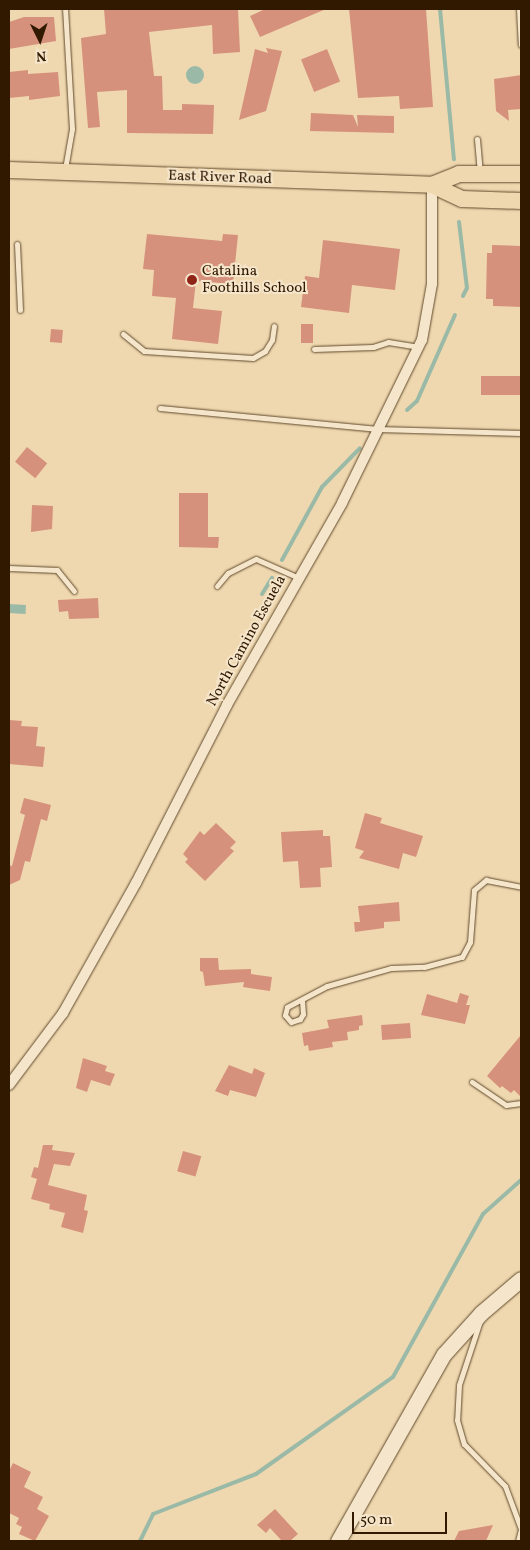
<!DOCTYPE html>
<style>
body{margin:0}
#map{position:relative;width:530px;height:1550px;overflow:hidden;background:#efd8af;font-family:Vollkorn,serif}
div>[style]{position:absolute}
.water>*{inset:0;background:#9abaa7;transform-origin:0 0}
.round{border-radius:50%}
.stream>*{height:4px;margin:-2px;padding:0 2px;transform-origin:2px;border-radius:2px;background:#9abaa7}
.building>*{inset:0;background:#d6917c;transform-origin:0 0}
.roads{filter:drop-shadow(0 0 1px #60492c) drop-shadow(0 0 1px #60492c)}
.service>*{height:5px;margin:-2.5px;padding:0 2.5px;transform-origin:2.5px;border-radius:2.5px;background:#f5e6cb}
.minor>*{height:10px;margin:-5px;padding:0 5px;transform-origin:5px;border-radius:5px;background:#f5e6cb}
.secondary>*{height:15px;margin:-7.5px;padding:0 7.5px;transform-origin:7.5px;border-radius:7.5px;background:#f5e6cb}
.primary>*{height:16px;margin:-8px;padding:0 8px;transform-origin:8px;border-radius:8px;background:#efd8af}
.dots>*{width:14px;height:14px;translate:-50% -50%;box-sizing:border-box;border:2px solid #f5e6cb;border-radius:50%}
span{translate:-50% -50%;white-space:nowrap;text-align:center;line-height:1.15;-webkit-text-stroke:4px #f5e6cb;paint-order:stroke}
.street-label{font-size:15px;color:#311900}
.poi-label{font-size:15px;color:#311900}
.left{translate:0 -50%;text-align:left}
.frame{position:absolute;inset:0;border:10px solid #311900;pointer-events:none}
.north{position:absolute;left:15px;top:15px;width:50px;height:50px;-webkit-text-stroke:4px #f5e6cb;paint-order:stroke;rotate:176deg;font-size:14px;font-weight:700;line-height:20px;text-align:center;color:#311900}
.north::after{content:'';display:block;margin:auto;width:18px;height:22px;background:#311900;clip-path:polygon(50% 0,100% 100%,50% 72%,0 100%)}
.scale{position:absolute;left:352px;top:1512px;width:95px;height:22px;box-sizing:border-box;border:2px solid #311900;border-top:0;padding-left:6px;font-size:15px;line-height:18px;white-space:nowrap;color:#311900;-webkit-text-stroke:4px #f5e6cb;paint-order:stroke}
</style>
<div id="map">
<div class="water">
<div class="round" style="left:186px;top:66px;width:18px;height:18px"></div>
<div style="left:9px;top:604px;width:17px;height:9px;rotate:3deg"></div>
</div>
<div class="stream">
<div style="left:440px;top:9px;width:151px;rotate:84.7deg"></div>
<div style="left:459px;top:222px;width:66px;rotate:83.1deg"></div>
<div style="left:467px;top:288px;width:9px;rotate:117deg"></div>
<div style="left:407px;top:410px;width:13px;rotate:-42deg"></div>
<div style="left:417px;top:401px;width:94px;rotate:-66.2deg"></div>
<div style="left:282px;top:560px;width:83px;rotate:-61.3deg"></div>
<div style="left:322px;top:487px;width:54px;rotate:-45.7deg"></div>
<div style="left:262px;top:594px;width:19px;rotate:-58deg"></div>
<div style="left:140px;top:1541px;width:30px;rotate:-64deg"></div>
<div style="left:153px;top:1514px;width:110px;rotate:-21.2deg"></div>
<div style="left:256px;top:1474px;width:168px;rotate:-35.3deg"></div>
<div style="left:393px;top:1377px;width:186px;rotate:-61.1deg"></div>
<div style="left:483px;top:1214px;width:51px;rotate:-41.8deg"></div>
</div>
<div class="building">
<div style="clip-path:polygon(104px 9px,238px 9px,240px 52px,213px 54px,212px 25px,149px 32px,154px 76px,162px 76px,163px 110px,182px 110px,182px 104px,214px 105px,213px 134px,127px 133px,127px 90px,97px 92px,100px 127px,88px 128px,81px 38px,106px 34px)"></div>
<div style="clip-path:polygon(265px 9px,326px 9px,260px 37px,250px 16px)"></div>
<div style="clip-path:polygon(349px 9px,426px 9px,433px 107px,400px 109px,399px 96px,358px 98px)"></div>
<div style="clip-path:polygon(24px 17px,54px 17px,56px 41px,9px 49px,9px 22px)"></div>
<div style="clip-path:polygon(266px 48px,282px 51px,266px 111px,239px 120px,255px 49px,268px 53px)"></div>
<div style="left:327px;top:49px;width:35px;height:28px;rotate:68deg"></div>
<div style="clip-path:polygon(28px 70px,28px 74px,58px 72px,60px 96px,29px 100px,29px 96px,9px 98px,9px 72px)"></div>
<div style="clip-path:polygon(521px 75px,521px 109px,508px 110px,509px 121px,496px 111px,494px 79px)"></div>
<div style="clip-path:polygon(311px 113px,353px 115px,358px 127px,357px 115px,394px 116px,394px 133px,310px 131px)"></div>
<div style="clip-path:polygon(147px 234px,222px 241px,223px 234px,238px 235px,233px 284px,196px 281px,193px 308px,222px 311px,218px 344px,172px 339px,176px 298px,152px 296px,154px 270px,143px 269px)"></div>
<div style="clip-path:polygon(323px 240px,400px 249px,395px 290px,352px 285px,349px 313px,301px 307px,305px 276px,319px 278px)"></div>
<div style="clip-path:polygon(492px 245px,521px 246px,521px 307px,493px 306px,493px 299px,486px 299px,487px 253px,492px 253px)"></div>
<div style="left:313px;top:324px;width:19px;height:12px;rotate:90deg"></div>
<div style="left:51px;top:329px;width:12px;height:13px;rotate:5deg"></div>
<div style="left:481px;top:376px;width:40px;height:19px"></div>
<div style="left:27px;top:447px;width:26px;height:19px;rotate:39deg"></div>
<div style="clip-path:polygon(179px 493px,208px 493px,208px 537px,219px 537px,218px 548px,179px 547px)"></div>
<div style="clip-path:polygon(32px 505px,53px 506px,52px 529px,31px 532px)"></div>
<div style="clip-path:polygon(98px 598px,99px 618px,69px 619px,68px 611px,59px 612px,58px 600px)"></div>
<div style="clip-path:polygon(9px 720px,22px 721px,21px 726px,38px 727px,36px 746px,45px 747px,43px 767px,9px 764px)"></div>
<div style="clip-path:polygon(24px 798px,51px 805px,47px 821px,41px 819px,30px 862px,25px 861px,20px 880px,9px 885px,9px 865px,12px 866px,25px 815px,20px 813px)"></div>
<div style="clip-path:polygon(365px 813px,382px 818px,380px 823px,423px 836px,416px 857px,403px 853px,399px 869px,359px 858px,364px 851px,355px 848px)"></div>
<div style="clip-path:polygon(216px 823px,236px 842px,230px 848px,234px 851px,205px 881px,185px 862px,188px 859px,183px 854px,200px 831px,204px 835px)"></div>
<div style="clip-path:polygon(323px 830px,323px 836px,330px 836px,332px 867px,320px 868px,321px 887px,300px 888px,298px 861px,283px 862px,281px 832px)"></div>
<div style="clip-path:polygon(399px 902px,400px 921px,384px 922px,384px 928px,355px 932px,354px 922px,360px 922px,358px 906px)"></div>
<div style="clip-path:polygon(200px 958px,218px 958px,219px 970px,251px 969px,251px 974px,272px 977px,270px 991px,243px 987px,244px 982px,205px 986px,203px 972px,200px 971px)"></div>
<div style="clip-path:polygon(460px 993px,469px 996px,466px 1005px,470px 1005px,465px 1024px,421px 1015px,427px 994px,457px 1003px)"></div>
<div style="clip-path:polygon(362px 1015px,363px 1025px,359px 1026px,359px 1030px,347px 1032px,348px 1040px,332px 1042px,333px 1047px,309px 1051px,308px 1045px,304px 1046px,302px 1033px,329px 1028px,327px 1020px)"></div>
<div style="left:410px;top:1023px;width:15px;height:29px;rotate:86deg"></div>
<div style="clip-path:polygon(521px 1035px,521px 1097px,514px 1090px,511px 1093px,502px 1086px,500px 1088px,487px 1076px)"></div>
<div style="clip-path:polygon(83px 1058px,107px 1066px,105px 1071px,115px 1074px,110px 1086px,91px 1080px,87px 1092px,76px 1088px)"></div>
<div style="clip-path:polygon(229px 1065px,252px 1074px,254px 1068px,265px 1073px,256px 1097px,230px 1090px,228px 1096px,215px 1091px)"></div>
<div style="clip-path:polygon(43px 1145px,53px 1145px,52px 1150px,75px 1153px,70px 1166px,54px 1164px,48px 1185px,87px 1195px,84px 1210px,88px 1211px,83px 1233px,61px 1227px,65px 1213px,49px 1209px,50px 1204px,31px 1199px,37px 1179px,31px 1177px,34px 1167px,38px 1168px)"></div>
<div style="left:183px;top:1151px;width:19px;height:21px;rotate:16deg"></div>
<div style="clip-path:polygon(13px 1463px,31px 1472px,24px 1487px,43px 1497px,37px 1509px,49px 1516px,35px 1541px,19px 1534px,22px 1527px,16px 1524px,19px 1518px,9px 1513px,9px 1471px)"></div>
<div style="clip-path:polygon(275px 1509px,298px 1534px,290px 1541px,282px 1541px,270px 1528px,266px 1533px,257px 1525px)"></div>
<div style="clip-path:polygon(493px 1525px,486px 1541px,454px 1541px,459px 1531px)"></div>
</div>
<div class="roads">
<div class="service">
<div style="left:519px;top:9px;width:36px;rotate:87deg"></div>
<div style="left:477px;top:139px;width:32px;rotate:85deg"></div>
<div style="left:65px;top:169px;width:41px;rotate:-80.1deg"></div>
<div style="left:72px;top:129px;width:120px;rotate:-93.3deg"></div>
<div style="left:17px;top:244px;width:66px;rotate:87.4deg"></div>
<div style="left:123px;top:334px;width:27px;rotate:39deg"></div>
<div style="left:144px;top:351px;width:109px;rotate:3.7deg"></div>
<div style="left:253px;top:358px;width:14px;rotate:-30deg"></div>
<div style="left:265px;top:351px;width:13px;rotate:-58deg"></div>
<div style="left:272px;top:340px;width:14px;rotate:-82deg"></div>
<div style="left:314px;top:349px;width:59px;rotate:-1.9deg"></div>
<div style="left:373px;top:347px;width:16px;rotate:-18deg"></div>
<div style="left:388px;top:342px;width:30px;rotate:9deg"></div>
<div style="left:160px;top:408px;width:219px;rotate:5.5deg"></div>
<div style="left:378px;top:429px;width:143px;rotate:1.6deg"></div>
<div style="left:9px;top:568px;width:48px;rotate:2.4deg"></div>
<div style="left:57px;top:570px;width:27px;rotate:51deg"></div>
<div style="left:217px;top:586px;width:17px;rotate:-50deg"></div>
<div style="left:228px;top:573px;width:31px;rotate:-27deg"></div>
<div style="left:256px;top:559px;width:47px;rotate:23.8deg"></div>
<div style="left:302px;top:1000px;width:14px;rotate:86deg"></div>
<div style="left:303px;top:1014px;width:6px;rotate:121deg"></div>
<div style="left:300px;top:1019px;width:9px;rotate:162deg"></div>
<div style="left:291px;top:1022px;width:9px;rotate:-131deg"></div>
<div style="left:285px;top:1015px;width:8px;rotate:-76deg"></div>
<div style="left:287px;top:1007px;width:45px;rotate:-27.7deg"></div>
<div style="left:327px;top:986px;width:66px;rotate:-15.7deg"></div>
<div style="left:391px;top:968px;width:33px;rotate:-2deg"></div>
<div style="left:424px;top:967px;width:39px;rotate:-15deg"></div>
<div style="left:462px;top:957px;width:17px;rotate:-62deg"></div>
<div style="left:470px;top:942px;width:52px;rotate:-85.6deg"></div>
<div style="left:474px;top:890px;width:16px;rotate:-40deg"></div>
<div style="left:486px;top:880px;width:36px;rotate:11deg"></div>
<div style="left:472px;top:1082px;width:41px;rotate:34.1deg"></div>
<div style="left:506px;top:1105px;width:15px;rotate:-8deg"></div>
<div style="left:480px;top:1321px;width:67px;rotate:108.2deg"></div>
<div style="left:459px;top:1385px;width:35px;rotate:93deg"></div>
<div style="left:457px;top:1420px;width:25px;rotate:74deg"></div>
<div style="left:464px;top:1444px;width:59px;rotate:45.7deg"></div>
<div style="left:505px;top:1486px;width:46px;rotate:69.6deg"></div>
<div style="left:521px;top:1529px;width:12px;rotate:104deg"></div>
</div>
<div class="minor">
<div style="left:9px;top:1085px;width:90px;rotate:-53.1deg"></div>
<div style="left:63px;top:1013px;width:149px;rotate:-60.7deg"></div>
<div style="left:136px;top:883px;width:200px;rotate:-62.9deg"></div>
<div style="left:227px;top:705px;width:232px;rotate:-60.3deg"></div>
<div style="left:342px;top:503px;width:182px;rotate:-63.9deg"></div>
<div style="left:422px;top:340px;width:57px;rotate:-79.9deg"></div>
<div style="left:432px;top:284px;width:99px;rotate:-90deg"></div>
</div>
<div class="secondary">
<div style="left:338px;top:1541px;width:215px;rotate:-60.5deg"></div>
<div style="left:444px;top:1354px;width:55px;rotate:-47.9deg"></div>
<div style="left:481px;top:1313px;width:52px;rotate:-40.4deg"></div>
</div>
<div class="primary">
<div style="left:9px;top:170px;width:423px;rotate:2deg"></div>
<div style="left:432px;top:185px;width:33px;rotate:25deg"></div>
<div style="left:462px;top:199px;width:59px;rotate:1.9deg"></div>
<div style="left:432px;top:185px;width:29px;rotate:-22deg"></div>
<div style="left:459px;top:174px;width:62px"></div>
</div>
</div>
<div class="dots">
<div style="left:192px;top:280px;background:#8f2418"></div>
</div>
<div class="street-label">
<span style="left:220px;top:178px;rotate:2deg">East River Road</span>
<span style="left:247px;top:641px;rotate:-61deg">North Camino Escuela</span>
</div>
<div class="poi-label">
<span class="left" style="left:202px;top:280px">Catalina<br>Foothills School</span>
</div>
<div class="frame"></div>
<div class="north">N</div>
<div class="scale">50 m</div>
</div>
